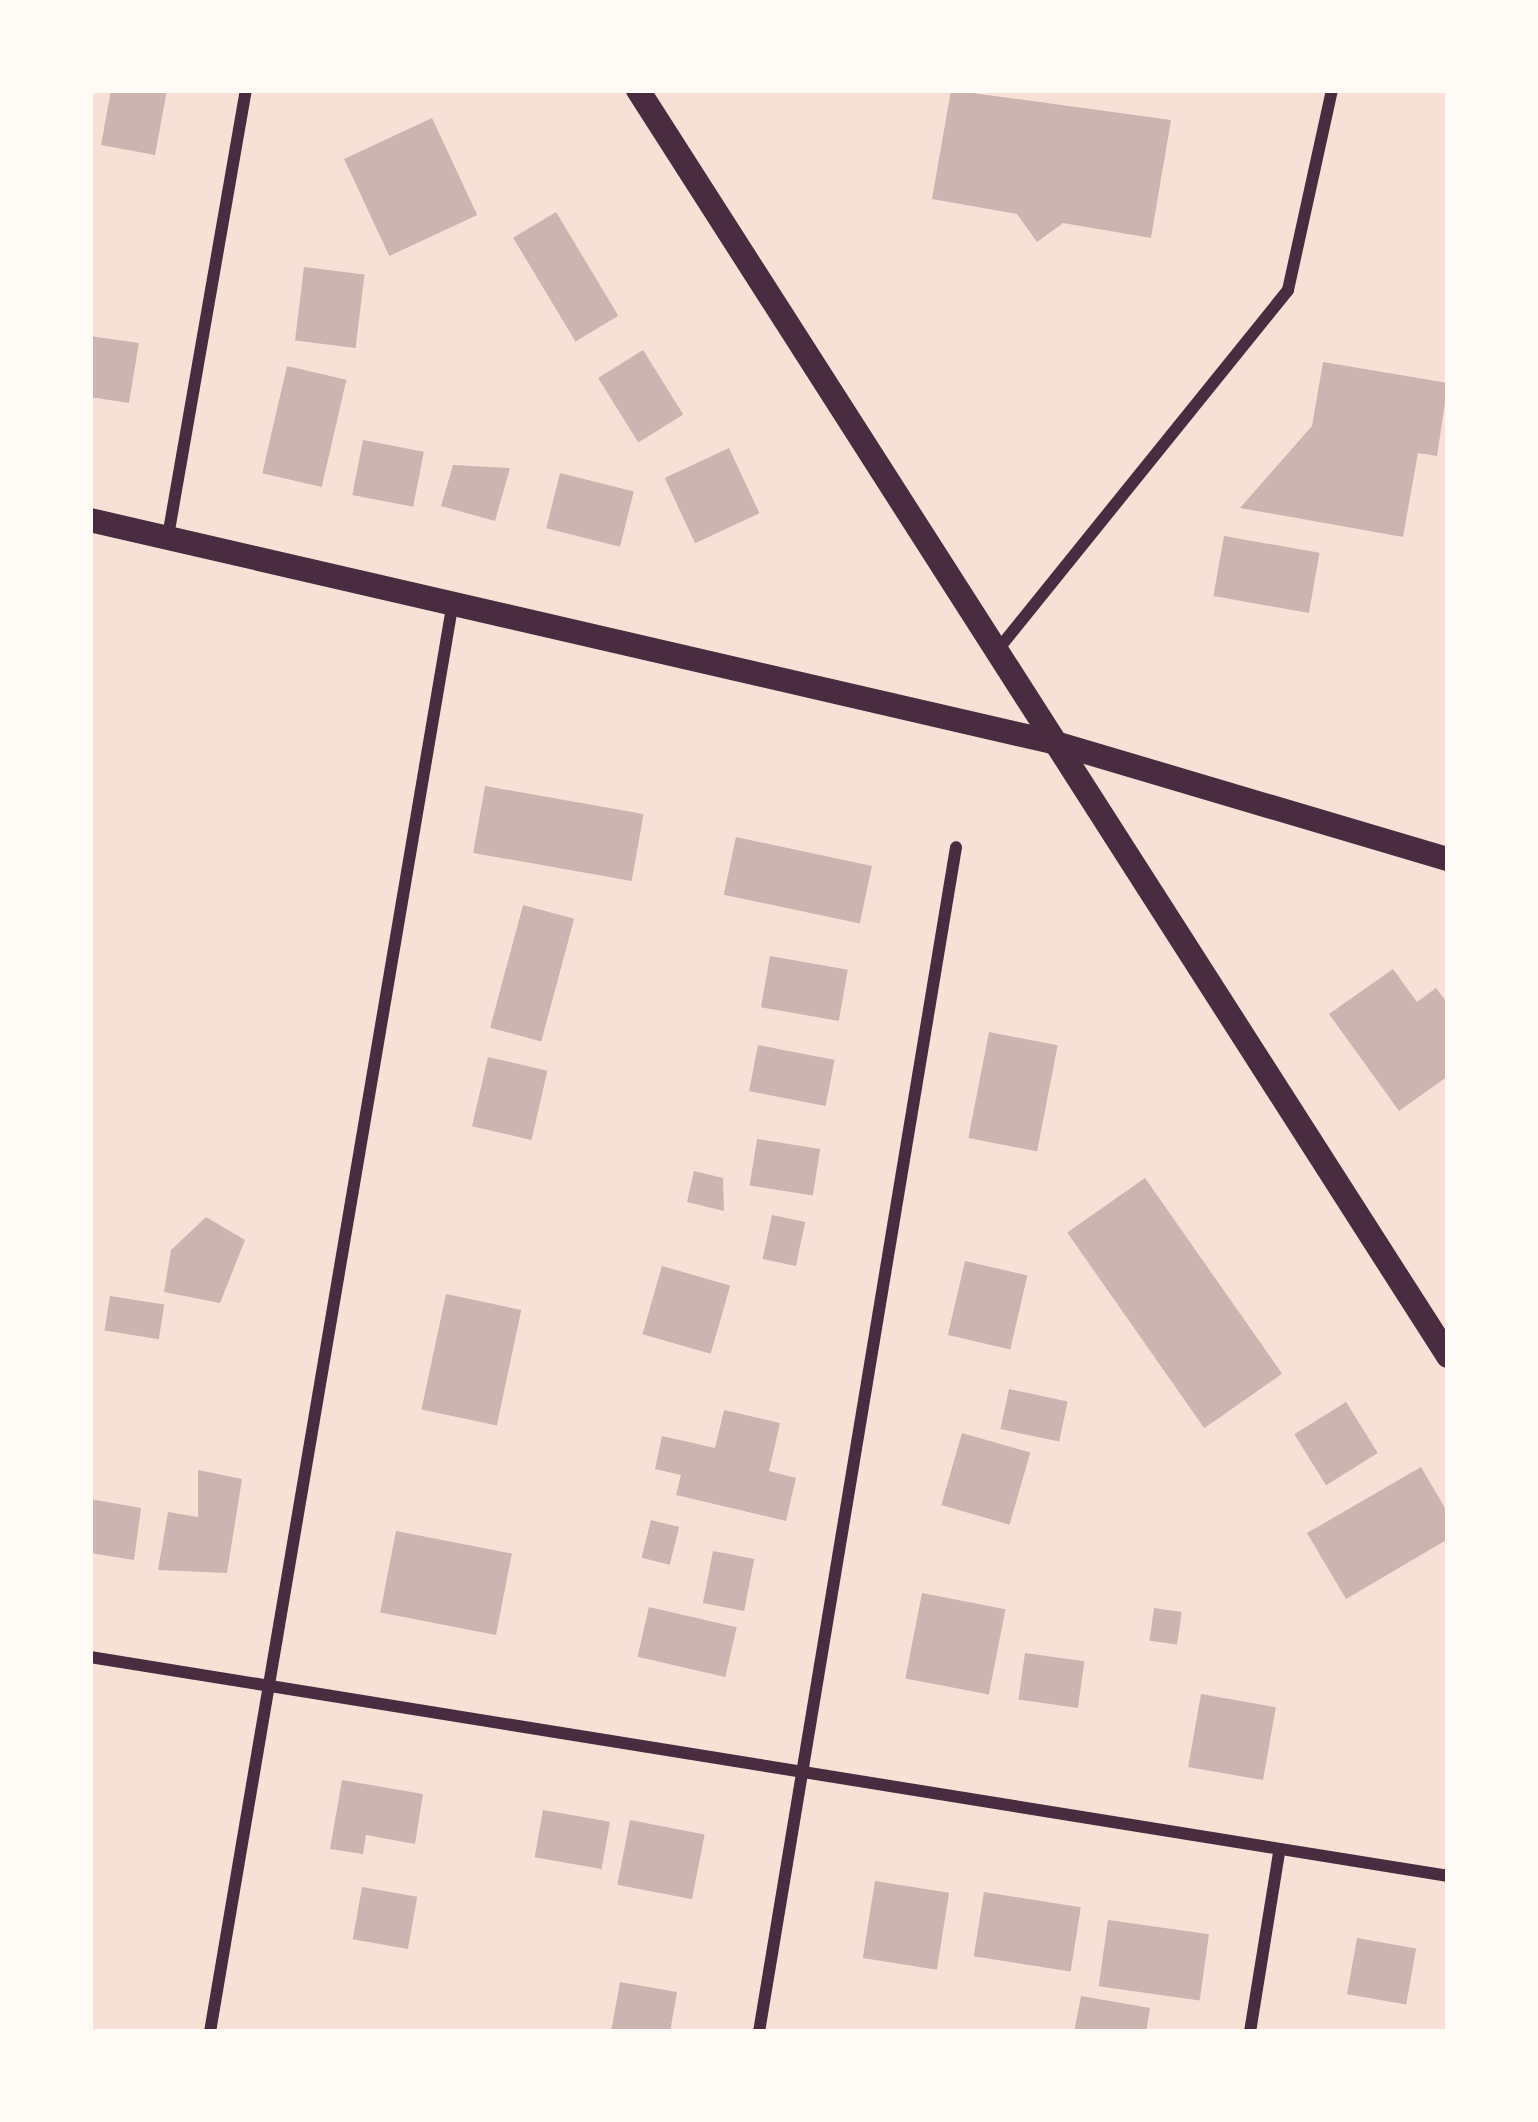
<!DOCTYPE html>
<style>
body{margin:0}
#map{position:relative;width:1538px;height:2122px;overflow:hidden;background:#f7e1d7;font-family:"Crimson Pro",serif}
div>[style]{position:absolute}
.building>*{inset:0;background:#ccb4b1;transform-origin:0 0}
.minor>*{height:12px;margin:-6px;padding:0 6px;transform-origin:6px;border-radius:6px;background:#4a2c40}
.secondary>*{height:24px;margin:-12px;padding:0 12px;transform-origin:12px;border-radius:12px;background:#4a2c40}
span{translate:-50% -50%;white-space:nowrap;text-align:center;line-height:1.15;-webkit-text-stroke:10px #fffaf5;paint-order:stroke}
.frame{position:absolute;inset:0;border:93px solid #fffaf5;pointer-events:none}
</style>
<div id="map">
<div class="building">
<div style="clip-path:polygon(111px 90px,167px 90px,155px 155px,101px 145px)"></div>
<div style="clip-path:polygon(951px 90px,1171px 120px,1151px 238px,1063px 223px,1037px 242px,1017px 214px,932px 199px)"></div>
<div style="left:432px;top:118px;width:107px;height:97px;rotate:65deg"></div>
<div style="left:556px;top:212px;width:121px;height:50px;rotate:59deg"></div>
<div style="left:304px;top:267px;width:61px;height:74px;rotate:7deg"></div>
<div style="clip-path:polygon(90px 336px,139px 343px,129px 403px,90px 397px)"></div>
<div style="left:643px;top:350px;width:76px;height:53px;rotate:58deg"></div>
<div style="clip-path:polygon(1323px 362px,1448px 383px,1437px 456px,1418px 453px,1403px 537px,1240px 508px,1312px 426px)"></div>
<div style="left:287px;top:366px;width:61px;height:110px;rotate:13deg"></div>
<div style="left:363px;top:440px;width:62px;height:56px;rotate:11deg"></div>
<div style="left:729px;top:448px;width:72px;height:71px;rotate:65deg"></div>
<div style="clip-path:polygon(453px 465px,510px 468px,495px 521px,441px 506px)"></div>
<div style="left:560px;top:473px;width:76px;height:57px;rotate:14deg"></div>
<div style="left:1224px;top:536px;width:97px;height:61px;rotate:10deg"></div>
<div style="left:485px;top:786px;width:161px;height:68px;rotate:10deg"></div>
<div style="left:736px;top:837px;width:139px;height:59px;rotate:12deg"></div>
<div style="left:523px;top:905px;width:53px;height:127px;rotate:15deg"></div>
<div style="left:770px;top:956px;width:79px;height:52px;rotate:10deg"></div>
<div style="clip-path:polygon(1393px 969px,1417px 1002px,1436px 988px,1448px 1004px,1448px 1076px,1399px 1111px,1329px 1014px)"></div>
<div style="left:989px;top:1032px;width:70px;height:108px;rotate:11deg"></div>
<div style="left:758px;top:1045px;width:78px;height:47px;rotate:11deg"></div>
<div style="left:488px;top:1057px;width:61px;height:71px;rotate:13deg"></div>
<div style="left:757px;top:1139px;width:64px;height:47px;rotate:9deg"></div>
<div style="clip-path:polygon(694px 1171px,723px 1178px,724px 1211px,687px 1202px)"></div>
<div style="left:1145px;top:1178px;width:239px;height:95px;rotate:55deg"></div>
<div style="left:772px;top:1215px;width:34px;height:45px;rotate:12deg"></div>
<div style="clip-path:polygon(206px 1217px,245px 1240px,220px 1303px,164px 1292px,171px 1250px)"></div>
<div style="left:965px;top:1261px;width:64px;height:76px;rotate:13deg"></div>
<div style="left:662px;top:1266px;width:71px;height:71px;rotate:16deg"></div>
<div style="left:446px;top:1294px;width:77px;height:118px;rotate:12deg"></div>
<div style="left:110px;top:1296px;width:55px;height:35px;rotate:9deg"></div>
<div style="left:1009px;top:1389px;width:60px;height:41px;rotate:12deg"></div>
<div style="left:1346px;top:1402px;width:60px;height:61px;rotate:58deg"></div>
<div style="clip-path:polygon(724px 1410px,780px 1423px,769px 1471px,796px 1478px,786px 1521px,676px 1495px,681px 1475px,655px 1469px,662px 1436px,715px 1448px)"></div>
<div style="left:962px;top:1433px;width:71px;height:75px;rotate:16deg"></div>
<div style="clip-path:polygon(1421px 1467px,1448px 1513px,1448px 1539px,1346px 1599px,1307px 1533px)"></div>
<div style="clip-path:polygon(198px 1470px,242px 1479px,227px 1573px,158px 1570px,168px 1512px,198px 1517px)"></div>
<div style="clip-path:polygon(90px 1499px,141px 1508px,134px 1560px,90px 1553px)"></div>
<div style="left:651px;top:1520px;width:29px;height:39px;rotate:14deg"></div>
<div style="left:396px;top:1531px;width:118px;height:83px;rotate:11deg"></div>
<div style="left:713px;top:1551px;width:42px;height:53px;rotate:11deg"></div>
<div style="left:922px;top:1593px;width:85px;height:87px;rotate:11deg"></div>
<div style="left:649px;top:1607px;width:90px;height:51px;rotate:13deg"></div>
<div style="left:1154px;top:1608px;width:28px;height:33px;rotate:8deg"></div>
<div style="left:1025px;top:1653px;width:60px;height:47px;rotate:8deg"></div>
<div style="left:1201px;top:1694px;width:76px;height:74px;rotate:10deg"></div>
<div style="clip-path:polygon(342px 1780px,423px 1794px,415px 1844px,366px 1835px,363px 1854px,330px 1849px)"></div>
<div style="left:543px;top:1810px;width:68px;height:48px;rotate:10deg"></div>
<div style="left:630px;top:1820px;width:76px;height:66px;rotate:11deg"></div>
<div style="left:875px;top:1881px;width:75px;height:78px;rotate:9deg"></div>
<div style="left:362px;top:1887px;width:56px;height:53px;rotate:10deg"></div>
<div style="left:984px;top:1892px;width:98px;height:65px;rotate:9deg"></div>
<div style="left:1108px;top:1920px;width:102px;height:67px;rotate:8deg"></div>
<div style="left:1357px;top:1938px;width:60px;height:57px;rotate:10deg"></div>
<div style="clip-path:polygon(620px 1982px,677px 1992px,670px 2032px,611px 2032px)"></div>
<div style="clip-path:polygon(1081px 1996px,1150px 2008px,1146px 2032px,1074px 2032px)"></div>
</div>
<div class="minor">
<div style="left:167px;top:542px;width:459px;rotate:-80.1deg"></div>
<div style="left:996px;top:652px;width:465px;rotate:-51.1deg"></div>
<div style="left:1288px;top:290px;width:205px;rotate:-77.6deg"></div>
<div style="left:90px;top:1657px;width:1376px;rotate:9.16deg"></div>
<div style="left:210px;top:2032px;width:1445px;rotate:-80.36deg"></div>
<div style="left:759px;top:2032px;width:1201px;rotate:-80.56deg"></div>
<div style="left:1250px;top:2032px;width:181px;rotate:-80.8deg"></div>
</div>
<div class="secondary">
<div style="left:638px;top:90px;width:1503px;rotate:57.39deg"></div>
<div style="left:90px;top:520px;width:987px;rotate:12.99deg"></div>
<div style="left:1052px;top:742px;width:413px;rotate:16.5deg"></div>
</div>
<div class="frame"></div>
</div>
